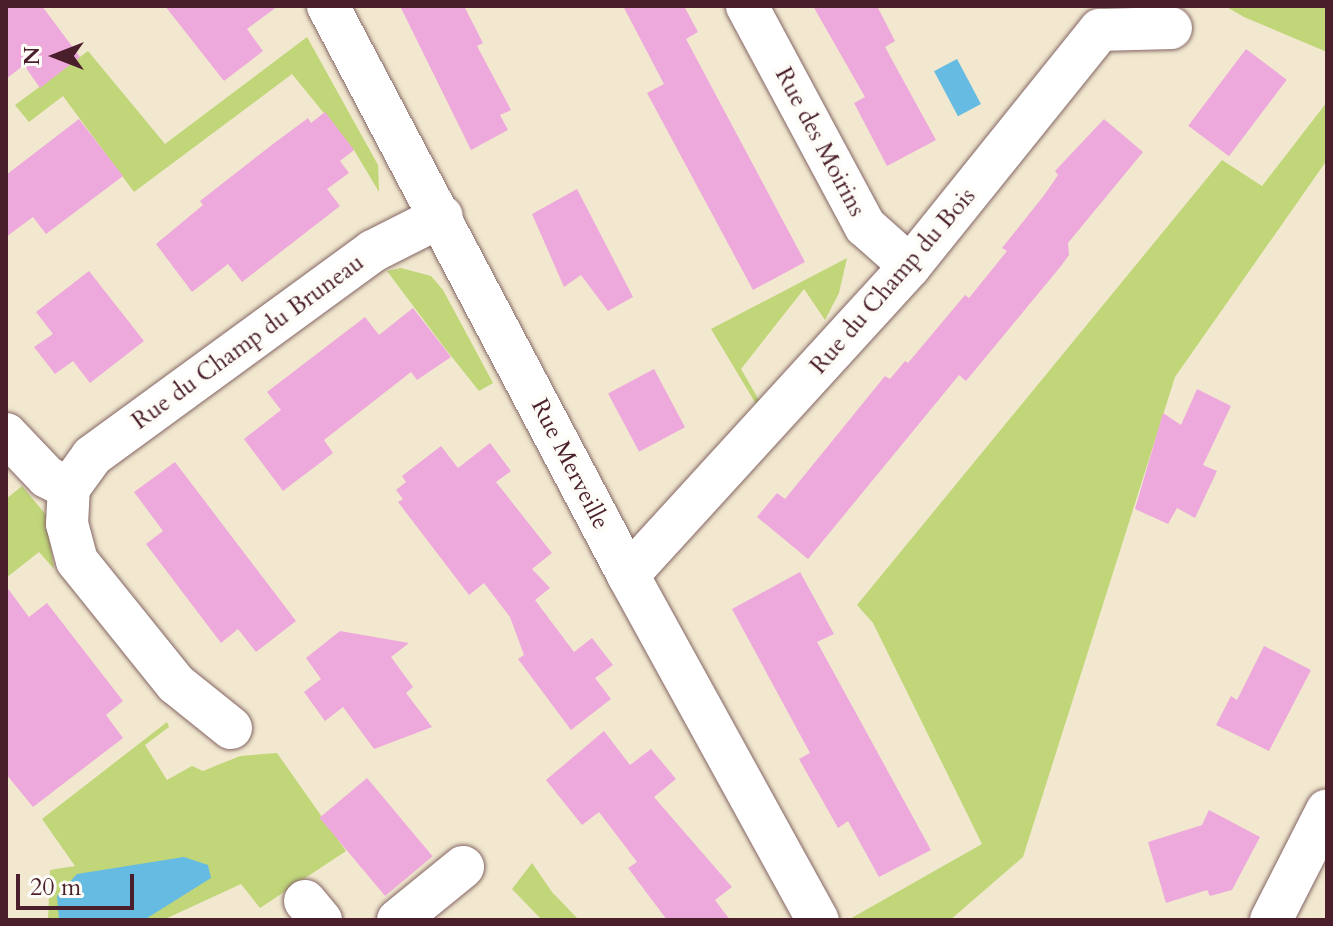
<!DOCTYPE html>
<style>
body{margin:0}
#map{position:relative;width:1333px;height:926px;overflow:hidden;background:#f1e8cf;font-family:Cardo,serif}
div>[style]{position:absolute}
.green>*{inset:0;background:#c0d679}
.water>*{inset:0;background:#65bbe2;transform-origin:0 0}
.building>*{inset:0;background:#eea9dc;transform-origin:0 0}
.roads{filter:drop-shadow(0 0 2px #846564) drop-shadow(0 0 2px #846564)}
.minor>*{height:42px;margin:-21px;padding:0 21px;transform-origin:21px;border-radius:21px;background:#fff}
span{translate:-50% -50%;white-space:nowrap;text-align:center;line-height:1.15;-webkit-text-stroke:8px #fdfcf7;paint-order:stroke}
.street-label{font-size:24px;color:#4a1f2b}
.frame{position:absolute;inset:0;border:8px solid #4a1f2b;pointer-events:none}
.north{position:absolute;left:16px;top:16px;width:80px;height:80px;-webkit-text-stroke:6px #fdfcf7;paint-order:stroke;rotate:270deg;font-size:22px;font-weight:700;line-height:32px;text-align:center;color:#4a1f2b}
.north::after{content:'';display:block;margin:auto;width:28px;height:36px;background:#4a1f2b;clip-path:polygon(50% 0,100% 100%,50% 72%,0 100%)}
.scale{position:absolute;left:16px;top:874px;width:118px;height:36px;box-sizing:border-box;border:4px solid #4a1f2b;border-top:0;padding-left:10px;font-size:24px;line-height:28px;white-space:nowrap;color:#4a1f2b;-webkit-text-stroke:6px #fdfcf7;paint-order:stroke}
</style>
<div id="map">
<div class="green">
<div style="clip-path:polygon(1225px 6px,1327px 6px,1327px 52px,1244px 17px)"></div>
<div style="clip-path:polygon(307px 37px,378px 165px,379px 192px,354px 150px,292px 74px,134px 192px,63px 96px,29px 122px,15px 105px,88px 51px,165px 144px)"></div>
<div style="clip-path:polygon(1327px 102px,1327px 160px,1175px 377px,1023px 857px,950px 920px,848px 920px,982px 844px,873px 623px,857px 605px,1222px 160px,1262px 186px)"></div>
<div style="clip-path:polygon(847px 258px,839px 293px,825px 320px,804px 289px,741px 369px,759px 400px,756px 404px,711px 329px)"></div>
<div style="clip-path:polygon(401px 268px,431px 276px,443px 290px,493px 383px,479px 391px,444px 347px,387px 271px)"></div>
<div style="clip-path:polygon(22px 486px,46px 515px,54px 569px,39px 552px,6px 578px,6px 499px)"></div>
<div style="clip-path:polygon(167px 722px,169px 727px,145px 745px,167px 780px,192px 766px,203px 771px,240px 756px,277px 753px,346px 851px,260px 908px,241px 884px,163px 920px,48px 920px,50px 870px,75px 866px,42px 819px)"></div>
<div style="clip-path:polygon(532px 863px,552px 892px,579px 920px,542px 920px,512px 889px)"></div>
</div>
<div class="water">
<div style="left:957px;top:59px;width:51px;height:26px;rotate:62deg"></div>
<div style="clip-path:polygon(184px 857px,208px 865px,211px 878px,144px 920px,59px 920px,57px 896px,77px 874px)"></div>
</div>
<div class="building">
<div style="clip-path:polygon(6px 6px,42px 6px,80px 57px,40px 88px,24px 65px,6px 79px)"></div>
<div style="clip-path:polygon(165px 6px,278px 6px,247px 29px,263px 51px,224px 81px)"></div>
<div style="clip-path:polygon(400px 6px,464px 6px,483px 43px,477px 46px,511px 110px,500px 115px,508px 130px,471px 150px)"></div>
<div style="clip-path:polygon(623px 6px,684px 6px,698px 32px,686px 39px,805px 262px,753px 290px,647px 93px,664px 84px)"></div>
<div style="clip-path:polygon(813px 6px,877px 6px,895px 41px,885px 47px,936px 140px,887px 166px,854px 103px,865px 97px)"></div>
<div style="left:1246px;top:49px;width:51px;height:96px;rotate:37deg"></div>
<div style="clip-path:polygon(325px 112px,354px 150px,340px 161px,349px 173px,327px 189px,340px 206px,242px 282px,228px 264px,192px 292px,156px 244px,203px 205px,200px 201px,273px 144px,308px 118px,311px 123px)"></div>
<div style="clip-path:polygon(79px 119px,123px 176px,46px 234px,33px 217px,6px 237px,6px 175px)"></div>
<div style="clip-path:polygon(1104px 119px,1143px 152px,1068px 243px,1069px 255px,1061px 266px,966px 381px,959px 375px,808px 559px,757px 517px,777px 493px,785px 499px,885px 376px,890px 379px,905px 361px,908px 363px,965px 295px,969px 298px,1007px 251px,1002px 248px,1045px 194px,1058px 175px,1055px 171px)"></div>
<div style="clip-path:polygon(577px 189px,633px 297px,608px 311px,581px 275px,564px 287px,532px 214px)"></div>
<div style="clip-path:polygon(89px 271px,144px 341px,90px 383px,73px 361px,55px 374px,34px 347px,53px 334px,36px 312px)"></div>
<div style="clip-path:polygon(413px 308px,451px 357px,417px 380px,411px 372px,324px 440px,333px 453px,283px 491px,244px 439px,281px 410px,267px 392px,365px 317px,379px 335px)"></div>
<div style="left:654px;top:369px;width:66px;height:52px;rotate:62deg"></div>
<div style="clip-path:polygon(1197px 389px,1231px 406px,1203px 465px,1217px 471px,1195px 518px,1177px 508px,1168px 524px,1135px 509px,1163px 413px,1181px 425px)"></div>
<div style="clip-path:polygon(490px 443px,511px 471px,496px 482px,552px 553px,532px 569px,550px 588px,535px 600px,574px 652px,592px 638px,613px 665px,595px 678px,611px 699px,571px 730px,518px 659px,524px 655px,510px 617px,484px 583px,469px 595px,398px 502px,403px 499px,396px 490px,406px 482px,402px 476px,441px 446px,458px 468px)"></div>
<div style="clip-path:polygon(175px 462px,296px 621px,256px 652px,238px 629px,221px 643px,146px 544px,163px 531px,134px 492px)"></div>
<div style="clip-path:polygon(800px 572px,834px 634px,817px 642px,931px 850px,879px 877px,848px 821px,838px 828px,799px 759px,810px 753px,732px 609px)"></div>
<div style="clip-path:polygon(6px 586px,29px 617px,47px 603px,123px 701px,106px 715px,123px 738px,33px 807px,6px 774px)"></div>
<div style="clip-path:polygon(340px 631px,409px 643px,391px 657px,413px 687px,406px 693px,432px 727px,374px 749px,343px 707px,325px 721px,304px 692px,321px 679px,306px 658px)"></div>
<div style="clip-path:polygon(1264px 646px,1311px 670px,1269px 751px,1216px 725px,1231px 696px,1237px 700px)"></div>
<div style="clip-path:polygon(604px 731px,630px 765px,651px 749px,676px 779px,654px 797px,732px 887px,715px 900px,730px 920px,667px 920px,628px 868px,637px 862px,599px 812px,582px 825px,546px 780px)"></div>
<div style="left:367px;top:778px;width:102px;height:62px;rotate:50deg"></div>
<div style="clip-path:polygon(1209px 810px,1260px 837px,1232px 890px,1210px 896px,1207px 890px,1166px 903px,1148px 842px,1202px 825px)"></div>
</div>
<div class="roads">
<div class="minor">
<div style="left:328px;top:6px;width:643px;rotate:62.2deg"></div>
<div style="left:628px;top:575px;width:394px;rotate:61.2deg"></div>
<div style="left:747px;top:6px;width:250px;rotate:61.8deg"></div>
<div style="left:865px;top:226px;width:60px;rotate:41.6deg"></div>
<div style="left:6px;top:434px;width:59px;rotate:46.4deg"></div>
<div style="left:47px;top:477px;width:25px;rotate:27deg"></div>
<div style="left:628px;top:575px;width:418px;rotate:-47.6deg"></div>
<div style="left:910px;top:266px;width:303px;rotate:-51.2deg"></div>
<div style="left:1100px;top:30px;width:71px;rotate:-1.6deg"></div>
<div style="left:231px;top:728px;width:70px;rotate:-141.3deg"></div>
<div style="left:176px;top:684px;width:158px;rotate:-128.8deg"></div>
<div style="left:77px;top:561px;width:38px;rotate:-105deg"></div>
<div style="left:67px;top:524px;width:36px;rotate:-87deg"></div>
<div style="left:69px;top:488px;width:39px;rotate:-54deg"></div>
<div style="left:92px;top:456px;width:348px;rotate:-36.1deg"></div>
<div style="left:373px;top:251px;width:77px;rotate:-26.9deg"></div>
<div style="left:305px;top:901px;width:25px;rotate:50deg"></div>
<div style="left:398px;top:920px;width:84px;rotate:-39.2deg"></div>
<div style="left:1271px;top:920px;width:123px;rotate:-63deg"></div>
</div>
</div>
<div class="street-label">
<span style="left:820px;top:142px;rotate:62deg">Rue des Moirins</span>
<span style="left:893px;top:281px;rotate:-49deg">Rue du Champ du Bois</span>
<span style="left:248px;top:342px;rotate:-36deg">Rue du Champ du Bruneau</span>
<span style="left:570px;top:464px;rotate:63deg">Rue Merveille</span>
</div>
<div class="frame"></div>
<div class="north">N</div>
<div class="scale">20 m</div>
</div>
